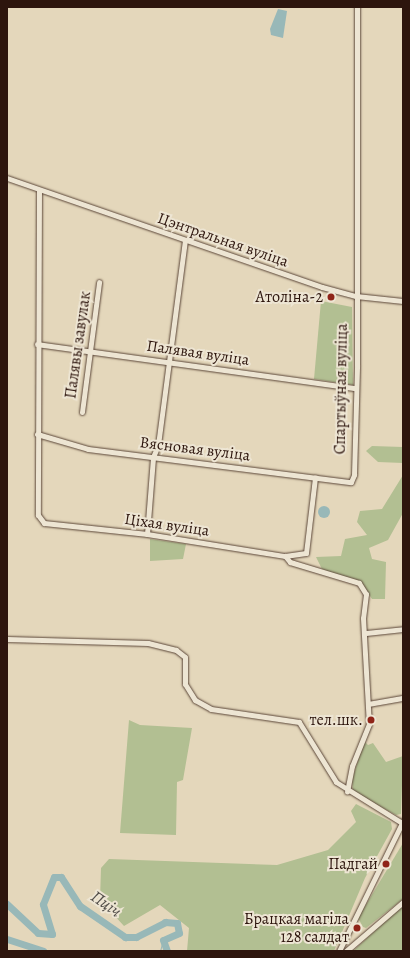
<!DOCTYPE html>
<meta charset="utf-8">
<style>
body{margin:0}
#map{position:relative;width:410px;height:958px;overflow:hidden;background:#e4d7bb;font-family:Alegreya,serif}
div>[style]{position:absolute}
.green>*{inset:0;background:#b2bf92}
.water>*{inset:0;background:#98b8b8}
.round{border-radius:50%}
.stream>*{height:1px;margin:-0.5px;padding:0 0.5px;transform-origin:0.5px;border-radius:0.5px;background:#98b8b8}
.river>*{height:7px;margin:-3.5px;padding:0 3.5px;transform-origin:3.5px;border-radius:3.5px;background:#98b8b8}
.roads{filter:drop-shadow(0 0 1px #5b4638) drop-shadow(0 0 1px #5b4638)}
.minor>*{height:5px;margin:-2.5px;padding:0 2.5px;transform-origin:2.5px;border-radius:2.5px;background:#ede5d3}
.dots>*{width:11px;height:11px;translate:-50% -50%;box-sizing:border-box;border:2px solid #ede5d3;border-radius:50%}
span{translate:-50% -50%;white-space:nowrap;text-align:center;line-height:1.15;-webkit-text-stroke:4px #ede5d3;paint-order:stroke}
.street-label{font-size:16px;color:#2d150d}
.poi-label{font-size:16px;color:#2d150d}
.right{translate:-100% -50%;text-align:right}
.water-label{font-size:17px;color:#524e49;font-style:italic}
.frame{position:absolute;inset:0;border:8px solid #2d150d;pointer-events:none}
</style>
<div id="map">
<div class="green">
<div style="clip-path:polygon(321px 301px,352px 307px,353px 385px,314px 379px)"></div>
<div style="clip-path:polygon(372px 446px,403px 447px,403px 463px,378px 462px,366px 451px)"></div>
<div style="clip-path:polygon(403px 475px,403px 513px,388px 540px,369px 548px,372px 559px,386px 562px,385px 599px,372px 599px,362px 584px,322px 569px,316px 557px,341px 556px,345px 539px,367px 535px,357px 522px,360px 511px,382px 509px)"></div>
<div style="clip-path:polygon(150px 539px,186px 544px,183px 559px,150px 561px)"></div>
<div style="clip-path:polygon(129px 720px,140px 725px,192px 728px,183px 780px,177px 782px,176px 835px,120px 833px)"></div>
<div style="clip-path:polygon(364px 741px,368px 745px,373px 743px,386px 762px,403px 756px,401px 814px,396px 815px,353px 792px,352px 780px)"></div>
<div style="clip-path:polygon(356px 804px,391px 822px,392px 829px,365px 878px,334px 951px,187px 951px,189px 928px,160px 905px,124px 926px,100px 900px,101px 868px,109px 859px,277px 865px,328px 850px,356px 822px,351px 811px)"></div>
<div style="clip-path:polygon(403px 843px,403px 899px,366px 928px,363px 927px,358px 918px)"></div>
<div style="clip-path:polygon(403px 905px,403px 951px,353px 951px)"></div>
</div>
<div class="water">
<div style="clip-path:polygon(278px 9px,287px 11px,283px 38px,271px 35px,270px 29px)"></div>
<div class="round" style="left:318px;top:506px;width:12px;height:12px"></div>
</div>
<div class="stream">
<div style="left:160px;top:951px;width:11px;rotate:-75deg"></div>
</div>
<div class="river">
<div style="left:7px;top:904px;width:42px;rotate:43.1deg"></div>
<div style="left:38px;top:933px;width:14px;rotate:4deg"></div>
<div style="left:52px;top:934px;width:31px;rotate:-107deg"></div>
<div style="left:43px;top:904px;width:29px;rotate:-68deg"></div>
<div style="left:54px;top:877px;width:7px"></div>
<div style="left:61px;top:877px;width:35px;rotate:57deg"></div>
<div style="left:80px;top:906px;width:55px;rotate:34.6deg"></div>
<div style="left:125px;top:937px;width:11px"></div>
<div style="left:136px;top:937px;width:33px;rotate:-27deg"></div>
<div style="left:165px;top:922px;width:12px;rotate:5deg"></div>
<div style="left:177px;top:923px;width:10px;rotate:79deg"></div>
<div style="left:179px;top:933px;width:17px;rotate:156deg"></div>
<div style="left:163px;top:940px;width:12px;rotate:70deg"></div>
<div style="left:7px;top:939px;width:38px;rotate:18deg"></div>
</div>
<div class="roads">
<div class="minor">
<div style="left:7px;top:178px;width:333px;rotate:19.1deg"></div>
<div style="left:322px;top:287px;width:35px;rotate:15deg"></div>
<div style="left:356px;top:296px;width:47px;rotate:6.1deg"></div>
<div style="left:39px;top:190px;width:325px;rotate:90.2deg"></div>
<div style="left:38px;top:515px;width:10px;rotate:53deg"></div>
<div style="left:44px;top:523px;width:104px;rotate:6.1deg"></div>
<div style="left:147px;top:534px;width:140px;rotate:9.1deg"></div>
<div style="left:37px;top:344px;width:321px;rotate:7.9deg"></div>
<div style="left:82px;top:412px;width:131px;rotate:-82.5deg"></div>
<div style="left:37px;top:434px;width:53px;rotate:16.4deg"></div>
<div style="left:88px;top:449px;width:265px;rotate:7.2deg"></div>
<div style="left:351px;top:482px;width:8px;rotate:-67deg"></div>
<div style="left:354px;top:475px;width:110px;rotate:-88.4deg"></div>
<div style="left:357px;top:365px;width:358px;rotate:-90deg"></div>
<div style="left:147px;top:534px;width:77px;rotate:-85.5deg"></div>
<div style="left:153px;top:457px;width:13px;rotate:-67deg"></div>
<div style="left:158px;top:445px;width:206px;rotate:-82.5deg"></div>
<div style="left:285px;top:556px;width:8px;rotate:50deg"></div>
<div style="left:290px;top:562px;width:72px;rotate:16.9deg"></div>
<div style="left:359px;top:583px;width:13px;rotate:58deg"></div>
<div style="left:366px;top:594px;width:24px;rotate:97deg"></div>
<div style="left:363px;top:618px;width:106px;rotate:86.8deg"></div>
<div style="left:369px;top:724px;width:45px;rotate:112deg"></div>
<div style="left:352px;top:766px;width:26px;rotate:101deg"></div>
<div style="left:285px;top:556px;width:21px;rotate:-8deg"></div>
<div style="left:306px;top:553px;width:76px;rotate:-83.2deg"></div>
<div style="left:366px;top:633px;width:37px;rotate:-6deg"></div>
<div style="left:7px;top:639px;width:141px;rotate:1.6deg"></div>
<div style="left:148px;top:643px;width:29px;rotate:14deg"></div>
<div style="left:176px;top:650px;width:11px;rotate:38deg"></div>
<div style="left:185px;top:657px;width:27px;rotate:90deg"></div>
<div style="left:185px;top:684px;width:19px;rotate:58deg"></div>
<div style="left:195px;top:700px;width:18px;rotate:29deg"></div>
<div style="left:211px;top:709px;width:89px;rotate:8.4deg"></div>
<div style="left:299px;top:722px;width:70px;rotate:58.3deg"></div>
<div style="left:336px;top:782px;width:78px;rotate:31.8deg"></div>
<div style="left:368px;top:704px;width:36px;rotate:-10deg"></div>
<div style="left:339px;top:951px;width:145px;rotate:-63.8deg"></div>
<div style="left:346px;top:951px;width:75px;rotate:-40.7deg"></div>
</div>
</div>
<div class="dots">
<div style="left:331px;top:297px;background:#8f2418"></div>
<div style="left:371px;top:720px;background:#8f2418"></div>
<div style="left:386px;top:864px;background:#8f2418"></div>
<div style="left:357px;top:928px;background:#8f2418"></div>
</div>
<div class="street-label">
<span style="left:223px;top:240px;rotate:19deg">Цэнтральная вуліца</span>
<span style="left:78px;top:345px;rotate:-82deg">Палявы завулак</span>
<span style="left:198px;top:353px;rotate:8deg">Палявая вуліца</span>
<span style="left:341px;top:389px;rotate:-89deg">Спартыўная вуліца</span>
<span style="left:195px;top:449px;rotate:7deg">Вясновая вуліца</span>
<span style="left:167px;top:525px;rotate:8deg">Ціхая вуліца</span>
</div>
<div class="poi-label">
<span class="right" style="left:323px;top:297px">Атоліна-2</span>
<span class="right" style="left:363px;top:720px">тел.шк.</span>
<span class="right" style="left:378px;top:864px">Падгай</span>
<span class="right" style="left:349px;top:928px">Брацкая магіла<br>128 салдат</span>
</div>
<div class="water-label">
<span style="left:106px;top:904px;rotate:35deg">Пціч</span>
</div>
<div class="frame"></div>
</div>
